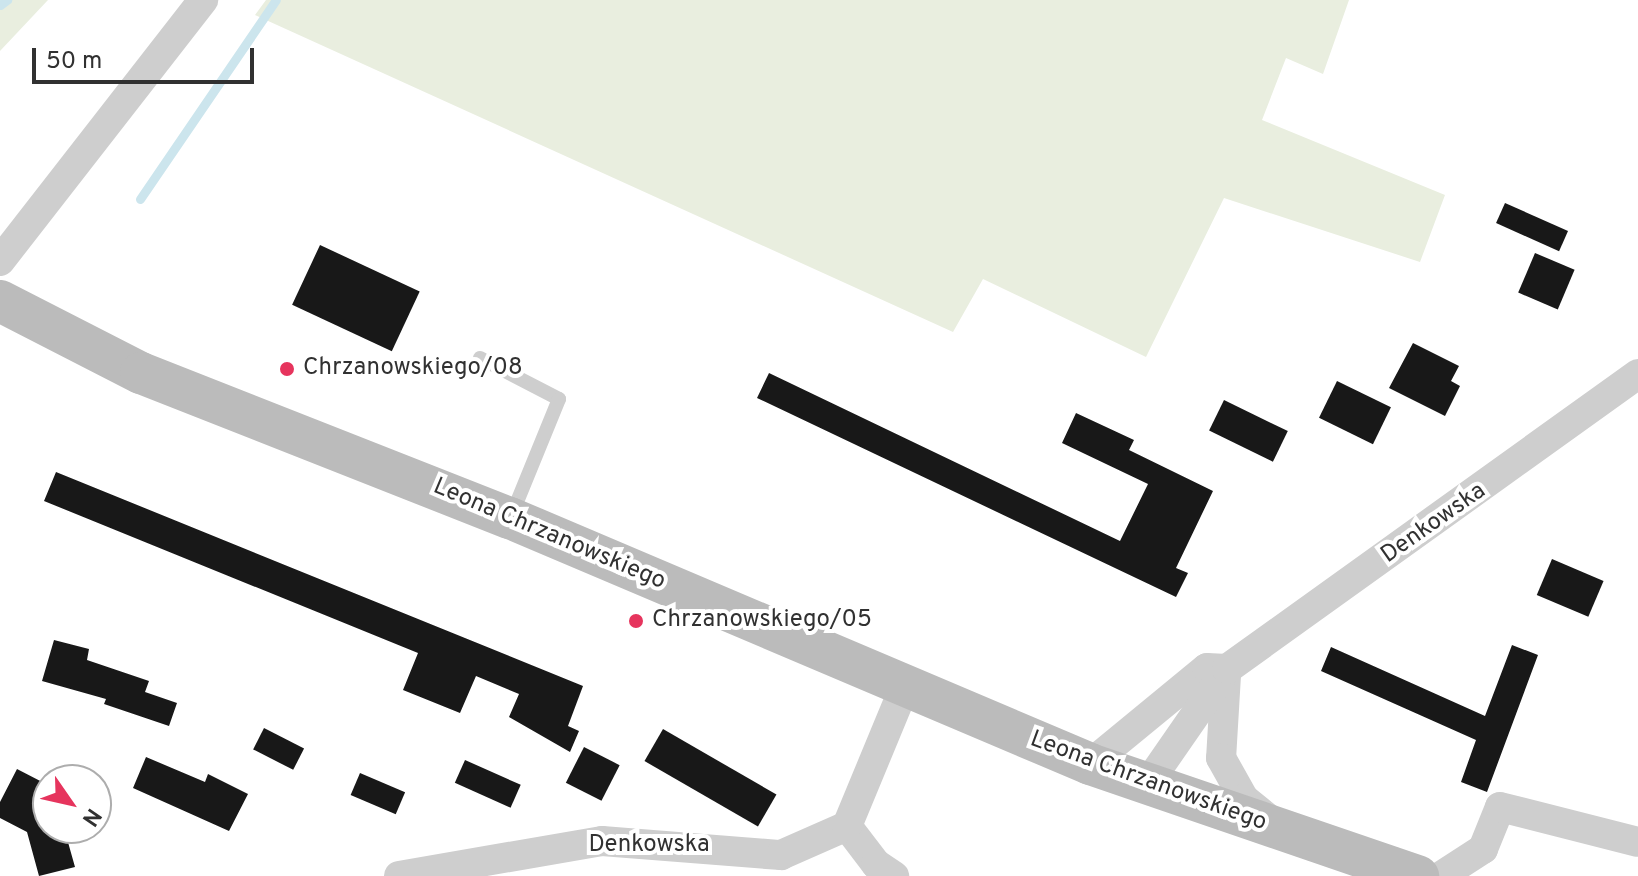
<!DOCTYPE html>
<style>
body{margin:0}
#map{position:relative;width:1638px;height:876px;overflow:hidden;background:#fff;font-family:Overpass,sans-serif}
div>[style]{position:absolute}
.green>*{inset:0;background:#e9eedf}
.stream>*{height:9px;margin:-4.5px;padding:0 4.5px;transform-origin:4.5px;border-radius:4.5px;background:#cce5ed}
.building>*{inset:0;background:#181818;transform-origin:0 0}
.lane>*{height:14px;margin:-7px;padding:0 7px;transform-origin:7px;border-radius:7px;background:#cecece}
.street>*{height:30px;margin:-15px;padding:0 15px;transform-origin:15px;border-radius:15px;background:#cecece}
.secondary>*{height:42px;margin:-21px;padding:0 21px;transform-origin:21px;border-radius:21px;background:#bbb}
.dots>*{width:22px;height:22px;translate:-50% -50%;box-sizing:border-box;border:4px solid #fff;border-radius:50%}
span{translate:-50% -50%;white-space:nowrap;text-align:center;line-height:1.15;-webkit-text-stroke:8px #fff;paint-order:stroke}
.poi-label{font-size:24px;color:#313131}
.left{translate:0 -50%;text-align:left}
.street-label{font-size:24px;color:#313131}
.north{position:absolute;left:32px;top:764px;width:80px;height:80px;box-sizing:border-box;background:#fff;border:2px solid #adadad;border-radius:50%;rotate:124deg;font-size:22px;font-weight:700;line-height:32px;text-align:center;color:#313131}
.north::after{content:'';display:block;margin:auto;width:28px;height:36px;background:#e6345d;clip-path:polygon(50% 0,100% 100%,50% 72%,0 100%)}
.scale{position:absolute;left:32px;top:48px;width:222px;height:36px;box-sizing:border-box;border:4px solid #313131;border-top:0;padding-left:10px;font-size:24px;line-height:28px;white-space:nowrap;color:#313131;-webkit-text-stroke:6px #fff;paint-order:stroke}
</style>
<div id="map">
<div class="green">
<div style="clip-path:polygon(0 0,48px 0,0 51px)"></div>
<div style="clip-path:polygon(266px 0,1349px 0,1323px 74px,1286px 58px,1262px 120px,1445px 195px,1420px 262px,1224px 198px,1146px 357px,983px 279px,953px 332px,255px 15px)"></div>
</div>
<div class="stream">
<div style="left:0;top:5px;width:9px;rotate:-36deg"></div>
<div style="left:140px;top:199px;width:241px;rotate:-55.7deg"></div>
</div>
<div class="building">
<div style="left:1505px;top:203px;width:69px;height:22px;rotate:24deg"></div>
<div style="left:320px;top:245px;width:110px;height:66px;rotate:25deg"></div>
<div style="left:1535px;top:253px;width:43px;height:43px;rotate:23deg"></div>
<div style="clip-path:polygon(1413px 343px,1459px 366px,1451px 381px,1460px 386px,1445px 416px,1389px 388px)"></div>
<div style="clip-path:polygon(769px 373px,1120px 541px,1148px 484px,1062px 443px,1076px 413px,1134px 440px,1129px 450px,1213px 491px,1176px 568px,1188px 573px,1176px 597px,757px 398px)"></div>
<div style="left:1337px;top:381px;width:60px;height:41px;rotate:26deg"></div>
<div style="left:1224px;top:400px;width:71px;height:34px;rotate:26deg"></div>
<div style="clip-path:polygon(56px 472px,583px 686px,568px 726px,579px 731px,570px 752px,509px 717px,519px 694px,476px 676px,460px 713px,403px 690px,418px 653px,44px 501px)"></div>
<div style="left:1552px;top:559px;width:56px;height:39px;rotate:23deg"></div>
<div style="clip-path:polygon(54px 640px,89px 649px,87px 660px,149px 681px,145px 692px,177px 703px,169px 726px,104px 704px,106px 699px,42px 681px)"></div>
<div style="clip-path:polygon(1512px 645px,1538px 655px,1487px 792px,1461px 782px,1476px 740px,1321px 671px,1331px 647px,1485px 716px)"></div>
<div style="left:264px;top:728px;width:45px;height:24px;rotate:27deg"></div>
<div style="left:663px;top:729px;width:131px;height:37px;rotate:30deg"></div>
<div style="left:584px;top:747px;width:40px;height:40px;rotate:27deg"></div>
<div style="clip-path:polygon(146px 757px,205px 782px,208px 774px,248px 794px,229px 831px,133px 788px)"></div>
<div style="left:465px;top:760px;width:61px;height:25px;rotate:24deg"></div>
<div style="clip-path:polygon(17px 769px,48px 785px,48px 828px,64px 828px,75px 867px,39px 876px,27px 832px,0 818px,0 802px)"></div>
<div style="left:360px;top:773px;width:49px;height:24px;rotate:23deg"></div>
</div>
<div class="lane">
<div style="left:480px;top:358px;width:89px;rotate:27.4deg"></div>
<div style="left:559px;top:399px;width:124px;rotate:112.2deg"></div>
</div>
<div class="street">
<div style="left:0;top:261px;width:331px;rotate:-52.1deg"></div>
<div style="left:1226px;top:675px;width:83px;rotate:93.4deg"></div>
<div style="left:1221px;top:758px;width:47px;rotate:60.7deg"></div>
<div style="left:1244px;top:799px;width:33px;rotate:39deg"></div>
<div style="left:1090px;top:764px;width:151px;rotate:-39.4deg"></div>
<div style="left:1207px;top:668px;width:20px;rotate:3deg"></div>
<div style="left:1148px;top:783px;width:139px;rotate:-55.3deg"></div>
<div style="left:1227px;top:669px;width:506px;rotate:-35.67deg"></div>
<div style="left:847px;top:826px;width:48px;rotate:52.7deg"></div>
<div style="left:876px;top:864px;width:22px;rotate:34deg"></div>
<div style="left:399px;top:876px;width:206px;rotate:-9.8deg"></div>
<div style="left:602px;top:841px;width:180px;rotate:4.5deg"></div>
<div style="left:781px;top:855px;width:72px;rotate:-23.7deg"></div>
<div style="left:847px;top:826px;width:152px;rotate:-67.5deg"></div>
<div style="left:1441px;top:876px;width:50px;rotate:-32.7deg"></div>
<div style="left:1483px;top:849px;width:45px;rotate:-68deg"></div>
<div style="left:1500px;top:807px;width:142px;rotate:14.2deg"></div>
</div>
<div class="secondary">
<div style="left:0;top:301px;width:158px;rotate:27.1deg"></div>
<div style="left:141px;top:373px;width:396px;rotate:21.5deg"></div>
<div style="left:510px;top:518px;width:630px;rotate:22.98deg"></div>
<div style="left:1090px;top:764px;width:347px;rotate:18.9deg"></div>
</div>
<div class="dots">
<div style="left:287px;top:369px;background:#e6345d"></div>
<div style="left:636px;top:621px;background:#e6345d"></div>
</div>
<div class="poi-label">
<span class="left" style="left:303px;top:369px">Chrzanowskiego/08</span>
<span class="left" style="left:652px;top:621px">Chrzanowskiego/05</span>
</div>
<div class="street-label">
<span style="left:1434px;top:524px;rotate:-35deg">Denkowska</span>
<span style="left:549px;top:535px;rotate:23deg">Leona Chrzanowskiego</span>
<span style="left:1148px;top:782px;rotate:20deg">Leona Chrzanowskiego</span>
<span style="left:649px;top:846px">Denkowska</span>
</div>
<div class="north">N</div>
<div class="scale">50 m</div>
</div>
